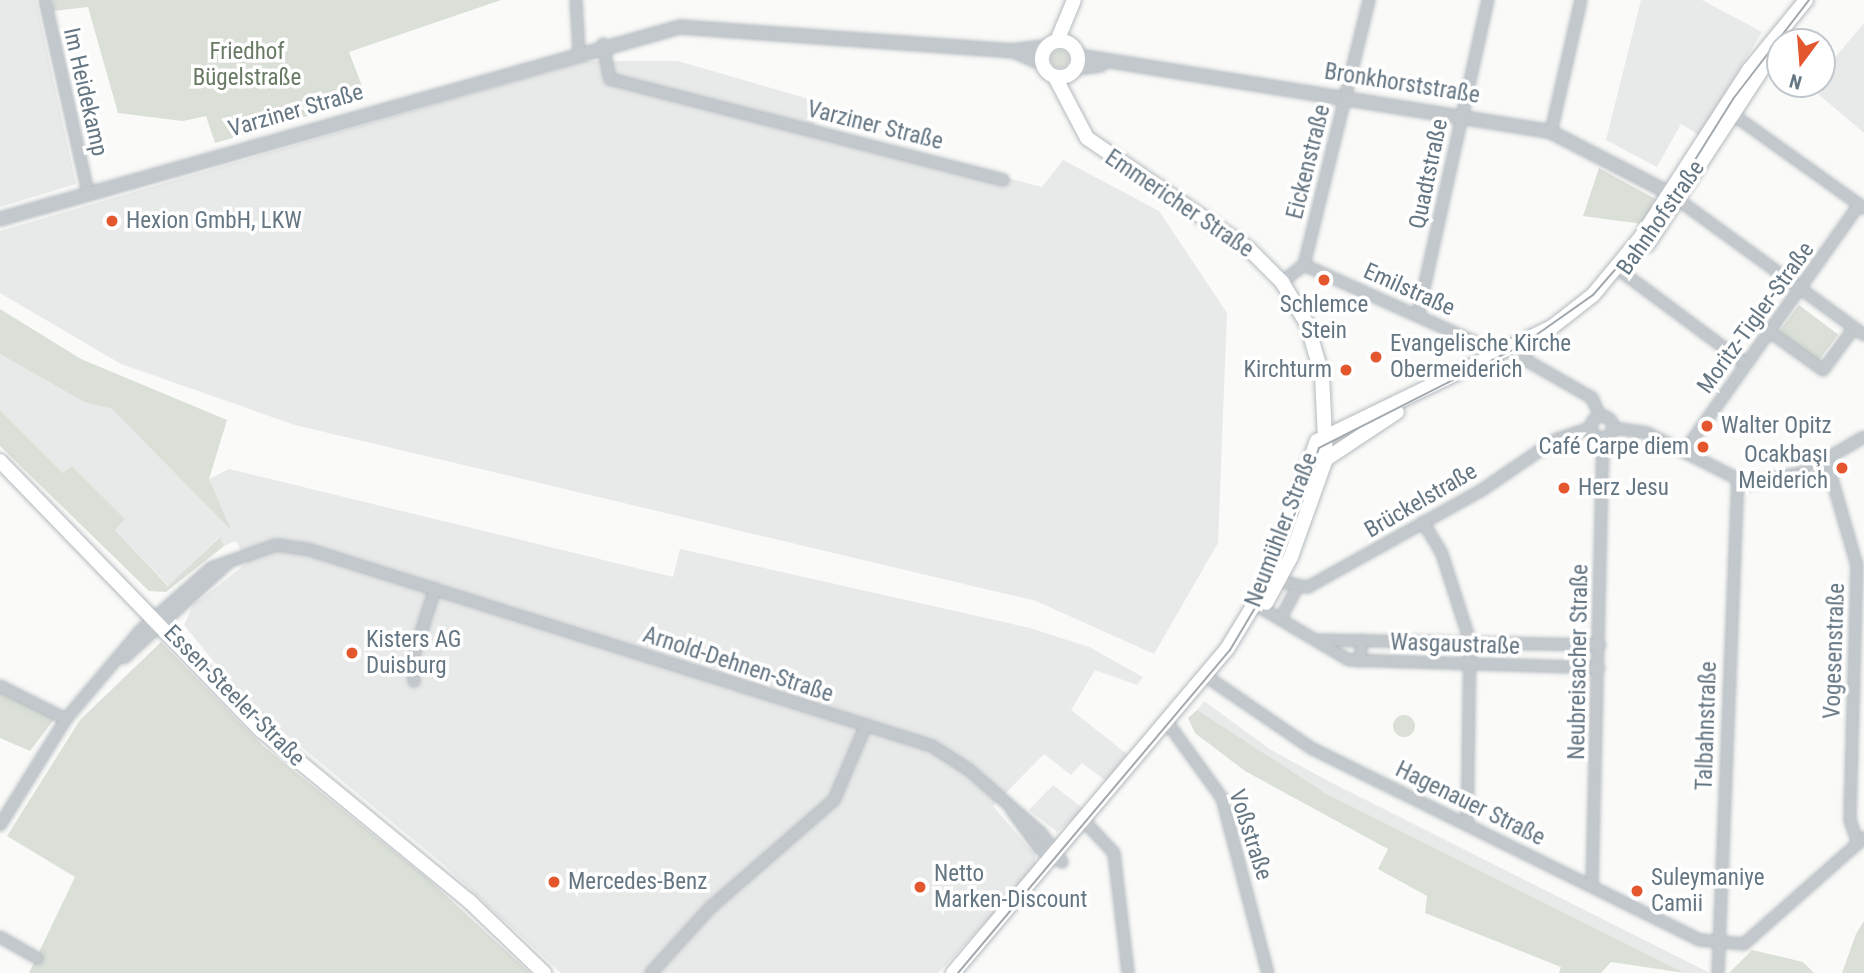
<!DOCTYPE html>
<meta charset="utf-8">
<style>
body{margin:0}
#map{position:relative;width:1864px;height:973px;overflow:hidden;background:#fafaf8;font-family:"Roboto Condensed",sans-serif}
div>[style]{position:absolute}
.built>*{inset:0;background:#e8e9e9}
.green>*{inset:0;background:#dadfd7;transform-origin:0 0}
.round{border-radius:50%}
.roads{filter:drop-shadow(0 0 2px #b3babf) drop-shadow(0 0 2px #b3babf)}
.minor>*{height:10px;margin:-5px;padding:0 5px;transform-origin:5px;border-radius:5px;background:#c3c8cc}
.minor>.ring{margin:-5px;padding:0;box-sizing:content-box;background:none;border:10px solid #c3c8cc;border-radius:50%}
.tertiary>*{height:12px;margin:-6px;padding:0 6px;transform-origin:6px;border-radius:6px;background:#c3c8cc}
.secondary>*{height:14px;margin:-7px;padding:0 7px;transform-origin:7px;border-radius:7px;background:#fff}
.secondary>.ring{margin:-7px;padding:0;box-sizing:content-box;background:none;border:14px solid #fff;border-radius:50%}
.tram>*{height:2px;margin:-1px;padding:0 1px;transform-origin:1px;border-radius:1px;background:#a2aab0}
.dots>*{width:19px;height:19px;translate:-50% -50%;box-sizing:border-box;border:4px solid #fff;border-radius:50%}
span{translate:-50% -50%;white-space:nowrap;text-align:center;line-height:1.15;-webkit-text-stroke:7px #fff;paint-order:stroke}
.park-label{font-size:23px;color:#687a64}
.street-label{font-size:23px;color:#657683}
.poi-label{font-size:23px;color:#657683}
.left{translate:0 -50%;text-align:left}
.right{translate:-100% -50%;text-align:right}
.north{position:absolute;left:1766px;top:28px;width:70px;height:70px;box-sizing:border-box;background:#fff;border:2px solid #c1c8cd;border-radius:50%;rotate:196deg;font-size:19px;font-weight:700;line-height:28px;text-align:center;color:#657683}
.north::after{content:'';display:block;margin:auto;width:24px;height:32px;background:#e4572e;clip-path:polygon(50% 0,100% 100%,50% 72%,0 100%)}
</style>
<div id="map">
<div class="built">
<div style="clip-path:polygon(0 0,36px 0,76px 184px,0 207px)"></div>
<div style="clip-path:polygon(1641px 0,1702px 0,1762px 32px,1699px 135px,1681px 124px,1657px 167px,1606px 140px)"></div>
<div style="clip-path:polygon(1864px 23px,1864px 133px,1810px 87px,1822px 84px,1822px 73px)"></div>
<div style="clip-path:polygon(584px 61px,678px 61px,819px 102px,814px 127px,1042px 187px,1063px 160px,1159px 211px,1227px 313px,1218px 543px,1154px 654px,1036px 601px,295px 425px,121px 364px,0 293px,0 231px)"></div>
<div style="clip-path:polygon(0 354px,84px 402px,112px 409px,228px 526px,209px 479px,229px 469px,673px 577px,680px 549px,1030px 628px,1089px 647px,1143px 677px,1137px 685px,1095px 670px,1071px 710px,1127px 754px,1107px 782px,1082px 763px,1071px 775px,1044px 754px,993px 806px,1035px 855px,1036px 869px,938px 973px,561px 973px,444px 865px,247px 702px,184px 625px,193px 605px,247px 563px,236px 541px,224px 546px,219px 537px,169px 586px,115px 530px,124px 519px,72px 466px,64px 474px,0 410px)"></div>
<div style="clip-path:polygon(1204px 701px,1271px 750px,1332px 783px,1710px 973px,1685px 973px,1325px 793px,1231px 737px,1197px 710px)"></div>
<div style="clip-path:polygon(1053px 785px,1085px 810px,1057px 832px,1029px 810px)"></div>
</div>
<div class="green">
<div style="clip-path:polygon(52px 0,501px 0,349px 52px,367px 99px,215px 143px,206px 116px,183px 121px,118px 113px,88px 7px,53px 11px)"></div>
<div class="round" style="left:1051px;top:50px;width:18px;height:18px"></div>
<div style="clip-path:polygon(1599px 168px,1657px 200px,1642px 224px,1583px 216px)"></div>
<div style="left:1799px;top:305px;width:49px;height:34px;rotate:37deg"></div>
<div style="clip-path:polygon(0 309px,81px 359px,227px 420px,209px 479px,231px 530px,112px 409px,84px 402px,0 354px)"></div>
<div style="clip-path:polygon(0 410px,63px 473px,72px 466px,125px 519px,115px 530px,168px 586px,220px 537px,224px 546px,166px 592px,149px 591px,0 446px)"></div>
<div style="clip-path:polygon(161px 642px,262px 745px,427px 878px,530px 973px,29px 973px,75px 877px,7px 836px,80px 720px)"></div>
<div style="clip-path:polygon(0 691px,55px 718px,30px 751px,0 738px)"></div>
<div style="clip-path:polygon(1197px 710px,1325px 793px,1685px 973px,1611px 962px,1601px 973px,1559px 973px,1561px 967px,1425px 913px,1427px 896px,1378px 869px,1388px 849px,1245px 771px,1195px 733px,1188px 718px)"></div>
<div class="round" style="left:1393px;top:715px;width:22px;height:22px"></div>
<div style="clip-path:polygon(1864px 921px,1864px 973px,1842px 973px,1856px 934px)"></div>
<div style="clip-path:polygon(1752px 950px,1803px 962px,1814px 973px,1729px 973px)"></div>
</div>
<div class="roads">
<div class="minor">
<div style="left:45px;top:0;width:198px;rotate:77.4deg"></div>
<div style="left:576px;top:0;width:51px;rotate:86.6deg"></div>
<div style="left:603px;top:44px;width:36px;rotate:79deg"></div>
<div style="left:610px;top:79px;width:406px;rotate:14.4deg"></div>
<div style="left:1728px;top:111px;width:167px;rotate:35.5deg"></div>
<div style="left:1551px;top:132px;width:135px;rotate:-77.2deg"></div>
<div style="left:1673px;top:196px;width:236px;rotate:36deg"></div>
<div style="left:1304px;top:265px;width:197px;rotate:24.2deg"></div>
<div style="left:1484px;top:346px;width:23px;rotate:49deg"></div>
<div style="left:1618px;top:269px;width:159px;rotate:36.6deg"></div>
<div style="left:1282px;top:282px;width:28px;rotate:-38deg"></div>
<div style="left:1304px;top:265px;width:273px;rotate:-76.2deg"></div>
<div style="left:1418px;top:315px;width:323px;rotate:-77.5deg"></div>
<div style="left:1770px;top:332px;width:65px;rotate:35.6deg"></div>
<div style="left:1823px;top:370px;width:52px;rotate:-53.6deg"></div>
<div style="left:1518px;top:344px;width:21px;rotate:59deg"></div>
<div style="left:1529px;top:362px;width:73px;rotate:29.7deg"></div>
<div style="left:1592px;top:398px;width:20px;rotate:66deg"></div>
<div class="ring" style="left:1591px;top:416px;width:12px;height:12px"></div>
<div style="left:1613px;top:428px;width:34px;rotate:8deg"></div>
<div style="left:1647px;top:433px;width:113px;rotate:26.8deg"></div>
<div style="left:1748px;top:484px;width:57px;rotate:-12.1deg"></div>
<div style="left:1804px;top:472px;width:69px;rotate:-30.3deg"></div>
<div style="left:1684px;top:452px;width:303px;rotate:-54.7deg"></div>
<div style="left:1827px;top:462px;width:107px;rotate:73.8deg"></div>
<div style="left:1857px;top:565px;width:255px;rotate:91.6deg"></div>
<div style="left:1850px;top:820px;width:24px;rotate:71deg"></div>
<div style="left:1423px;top:522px;width:37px;rotate:59deg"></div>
<div style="left:1442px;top:554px;width:91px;rotate:72.2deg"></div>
<div style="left:1470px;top:641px;width:183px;rotate:90.9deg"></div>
<div style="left:1274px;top:580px;width:35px;rotate:12deg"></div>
<div style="left:1308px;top:587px;width:199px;rotate:-29.1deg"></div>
<div style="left:1482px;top:490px;width:88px;rotate:-34.4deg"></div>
<div style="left:1555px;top:440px;width:37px;rotate:-19deg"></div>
<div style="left:1256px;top:605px;width:108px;rotate:30.6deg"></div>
<div style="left:1349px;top:660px;width:250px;rotate:1.8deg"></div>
<div style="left:1281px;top:618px;width:34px;rotate:-62deg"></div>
<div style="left:1317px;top:640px;width:283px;rotate:1deg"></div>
<div style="left:124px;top:658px;width:142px;rotate:-42.4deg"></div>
<div style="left:1360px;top:661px;width:21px;rotate:-85deg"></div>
<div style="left:414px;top:681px;width:20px;rotate:-96deg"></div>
<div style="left:412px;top:661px;width:76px;rotate:-72.3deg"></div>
<div style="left:1213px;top:681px;width:119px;rotate:34.4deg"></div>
<div style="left:1311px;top:748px;width:433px;rotate:26.3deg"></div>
<div style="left:1699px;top:940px;width:45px;rotate:5.1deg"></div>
<div style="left:1744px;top:944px;width:160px;rotate:-41.5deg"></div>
<div style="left:0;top:686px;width:74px;rotate:26.6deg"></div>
<div style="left:1167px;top:722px;width:94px;rotate:54.1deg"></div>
<div style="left:1222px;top:798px;width:181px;rotate:75.3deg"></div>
<div style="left:1085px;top:822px;width:42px;rotate:46.9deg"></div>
<div style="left:1114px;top:853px;width:121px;rotate:83.3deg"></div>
<div style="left:0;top:825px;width:125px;rotate:-58.1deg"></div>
<div style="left:66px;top:719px;width:116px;rotate:-49.9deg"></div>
<div style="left:141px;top:630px;width:94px;rotate:-41.5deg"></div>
<div style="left:211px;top:568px;width:69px;rotate:-19.5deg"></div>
<div style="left:276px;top:545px;width:34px;rotate:8deg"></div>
<div style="left:310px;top:550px;width:652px;rotate:17.49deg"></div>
<div style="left:932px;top:746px;width:43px;rotate:32.6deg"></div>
<div style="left:968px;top:769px;width:97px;rotate:41.2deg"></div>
<div style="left:1041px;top:833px;width:36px;rotate:54deg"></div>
<div style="left:1062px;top:862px;width:26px;rotate:-149deg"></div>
<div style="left:1040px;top:849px;width:49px;rotate:-125.9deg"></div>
<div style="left:1592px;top:886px;width:447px;rotate:-88.6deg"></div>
<div style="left:0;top:937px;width:43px;rotate:29.6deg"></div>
<div style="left:651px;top:973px;width:88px;rotate:-47.8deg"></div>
<div style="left:710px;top:908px;width:164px;rotate:-41.1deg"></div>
<div style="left:834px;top:800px;width:82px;rotate:-66.9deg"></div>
<div style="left:1718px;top:973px;width:492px;rotate:-87.7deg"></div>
</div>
<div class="tertiary">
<div style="left:1018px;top:53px;width:26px;rotate:23deg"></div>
<div style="left:1079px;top:56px;width:478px;rotate:9.1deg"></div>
<div style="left:1551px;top:132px;width:140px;rotate:27.3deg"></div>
<div style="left:1077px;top:68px;width:24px;rotate:-7deg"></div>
<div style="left:0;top:219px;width:707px;rotate:-15.77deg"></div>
<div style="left:680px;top:27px;width:332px;rotate:4.1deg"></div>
<div style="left:1011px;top:51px;width:35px;rotate:-7deg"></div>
</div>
<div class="secondary">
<div class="ring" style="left:1042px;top:41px;width:22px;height:22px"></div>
<div style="left:1057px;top:41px;width:44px;rotate:-67.5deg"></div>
<div style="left:1055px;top:77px;width:69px;rotate:62.3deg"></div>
<div style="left:1087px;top:138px;width:196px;rotate:34.4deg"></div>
<div style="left:1249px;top:249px;width:47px;rotate:45deg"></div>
<div style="left:1282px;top:282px;width:49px;rotate:59.2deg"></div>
<div style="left:1307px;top:324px;width:53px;rotate:73.6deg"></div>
<div style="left:1322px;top:375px;width:84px;rotate:87.3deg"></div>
<div style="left:1326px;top:459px;width:104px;rotate:109.7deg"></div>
<div style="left:1291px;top:557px;width:52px;rotate:118.5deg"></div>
<div style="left:1647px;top:245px;width:217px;rotate:-56.8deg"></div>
<div style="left:1326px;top:459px;width:85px;rotate:-33.5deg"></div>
<div style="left:0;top:461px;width:376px;rotate:45.9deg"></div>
<div style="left:262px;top:731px;width:268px;rotate:39.4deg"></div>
<div style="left:469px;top:901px;width:104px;rotate:43.8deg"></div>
<div style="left:953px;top:973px;width:424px;rotate:-49.8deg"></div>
<div style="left:1227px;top:649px;width:71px;rotate:-58.8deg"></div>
<div style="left:1264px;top:588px;width:156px;rotate:-70.2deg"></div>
<div style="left:1317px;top:441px;width:261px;rotate:-25.9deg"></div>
<div style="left:1552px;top:327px;width:52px;rotate:-38deg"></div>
<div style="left:1593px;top:295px;width:75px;rotate:-50.4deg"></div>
<div style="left:1641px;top:237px;width:199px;rotate:-57.1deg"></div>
<div style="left:1749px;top:70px;width:90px;rotate:-50.8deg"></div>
</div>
</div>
<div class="tram">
<div style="left:958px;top:973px;width:422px;rotate:-49.9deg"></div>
<div style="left:1230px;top:650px;width:74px;rotate:-59.3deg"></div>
<div style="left:1268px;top:586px;width:147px;rotate:-69.7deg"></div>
<div style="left:1319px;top:448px;width:228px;rotate:-26.9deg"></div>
<div style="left:1522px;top:345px;width:87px;rotate:-35.2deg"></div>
<div style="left:1593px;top:295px;width:94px;rotate:-48.9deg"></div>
<div style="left:1655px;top:224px;width:147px;rotate:-58deg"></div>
<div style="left:1733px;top:99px;width:125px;rotate:-52.5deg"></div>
</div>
<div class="dots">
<div style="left:112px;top:221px;background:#e4572e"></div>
<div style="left:1324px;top:280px;background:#e4572e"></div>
<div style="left:1376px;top:357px;background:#e4572e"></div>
<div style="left:1346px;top:370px;background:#e4572e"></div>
<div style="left:1707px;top:426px;background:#e4572e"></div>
<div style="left:1703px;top:447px;background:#e4572e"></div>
<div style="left:1842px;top:468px;background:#e4572e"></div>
<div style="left:1564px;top:488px;background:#e4572e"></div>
<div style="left:352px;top:653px;background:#e4572e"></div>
<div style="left:554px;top:882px;background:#e4572e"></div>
<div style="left:920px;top:887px;background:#e4572e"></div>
<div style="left:1637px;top:891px;background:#e4572e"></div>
</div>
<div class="park-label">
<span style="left:247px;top:65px">Friedhof<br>Bügelstraße</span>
</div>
<div class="street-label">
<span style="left:1402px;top:84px;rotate:9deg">Bronkhorststraße</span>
<span style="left:85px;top:92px;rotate:77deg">Im Heidekamp</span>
<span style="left:296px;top:111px;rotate:-16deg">Varziner Straße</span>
<span style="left:875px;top:126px;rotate:14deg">Varziner Straße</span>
<span style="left:1309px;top:162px;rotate:-76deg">Eickenstraße</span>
<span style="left:1429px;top:174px;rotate:-78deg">Quadtstraße</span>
<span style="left:1179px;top:204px;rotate:34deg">Emmericher Straße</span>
<span style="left:1661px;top:218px;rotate:-55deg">Bahnhofstraße</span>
<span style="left:1409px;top:290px;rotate:24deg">Emilstraße</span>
<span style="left:1756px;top:318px;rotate:-54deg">Moritz-Tigler-Straße</span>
<span style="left:1421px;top:501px;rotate:-30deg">Brückelstraße</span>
<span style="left:1282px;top:530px;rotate:-69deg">Neumühler Straße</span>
<span style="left:1455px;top:645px;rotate:2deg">Wasgaustraße</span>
<span style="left:1835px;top:651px;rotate:-88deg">Vogesenstraße</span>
<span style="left:1579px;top:662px;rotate:-89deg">Neubreisacher Straße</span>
<span style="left:738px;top:665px;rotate:18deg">Arnold-Dehnen-Straße</span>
<span style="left:234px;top:696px;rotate:45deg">Essen-Steeler-Straße</span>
<span style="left:1707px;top:726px;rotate:-88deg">Talbahnstraße</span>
<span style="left:1470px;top:804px;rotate:26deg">Hagenauer Straße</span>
<span style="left:1250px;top:835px;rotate:72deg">Voßstraße</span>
</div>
<div class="poi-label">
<span class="left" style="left:126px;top:221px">Hexion GmbH, LKW</span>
<span style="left:1324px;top:318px">Schlemce<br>Stein</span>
<span class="left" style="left:1390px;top:357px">Evangelische Kirche<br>Obermeiderich</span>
<span class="right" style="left:1332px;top:370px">Kirchturm</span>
<span class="left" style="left:1721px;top:426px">Walter Opitz</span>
<span class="right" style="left:1689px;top:447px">Café Carpe diem</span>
<span class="right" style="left:1828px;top:468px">Ocakbaşı<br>Meiderich</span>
<span class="left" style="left:1578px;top:488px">Herz Jesu</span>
<span class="left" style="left:366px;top:653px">Kisters AG<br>Duisburg</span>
<span class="left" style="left:934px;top:887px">Netto<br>Marken-Discount</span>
<span class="left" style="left:1651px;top:891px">Suleymaniye<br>Camii</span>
<span class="left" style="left:568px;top:882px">Mercedes-Benz</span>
</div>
<div class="north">N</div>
</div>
